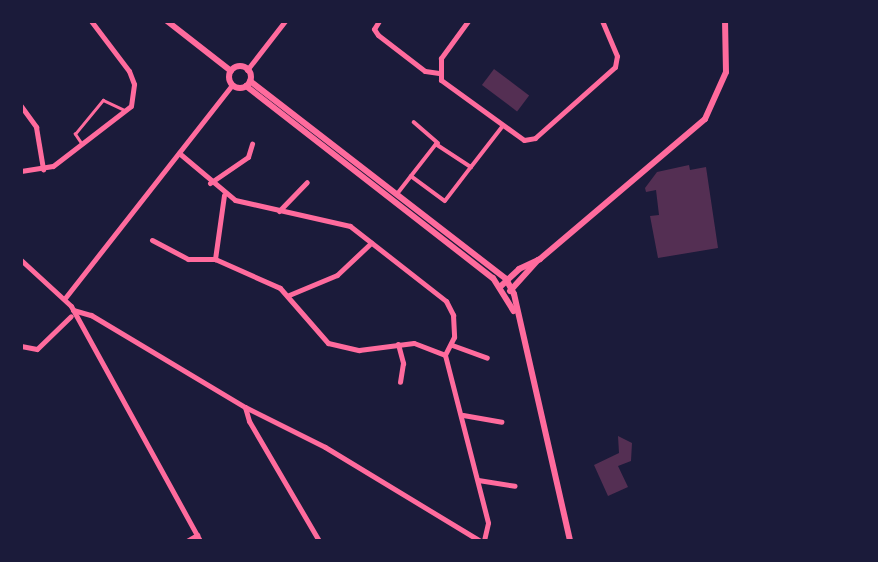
<!DOCTYPE html>
<style>
body{margin:0}
#map{position:relative;width:878px;height:562px;overflow:hidden;background:#1b1b3a;font-family:"Times New Roman",serif}
div>[style]{position:absolute}
.building>*{inset:0;background:#542f53;transform-origin:0 0}
.service>*{height:2.5px;margin:-1.25px;padding:0 1.25px;transform-origin:1.25px;border-radius:1.25px;background:#ff6b9d}
.pedestrian>*{height:3.5px;margin:-1.75px;padding:0 1.75px;transform-origin:1.75px;border-radius:1.75px;background:#ff6b9d}
.minor>*{height:5px;margin:-2.5px;padding:0 2.5px;transform-origin:2.5px;border-radius:2.5px;background:#ff6b9d}
.tertiary>*{height:6px;margin:-3px;padding:0 3px;transform-origin:3px;border-radius:3px;background:#ff6b9d}
.tertiary>.ring{margin:-3px;padding:0;box-sizing:content-box;background:none;border:6px solid #ff6b9d;border-radius:50%}
span{translate:-50% -50%;white-space:nowrap;text-align:center;line-height:1.15;-webkit-text-stroke:7px #1b1b3a;paint-order:stroke}
.frame{position:absolute;inset:0;border:23px solid #1b1b3a;pointer-events:none}
</style>
<div id="map">
<div class="building">
<div style="left:494px;top:69px;width:44px;height:20px;rotate:37deg"></div>
<div style="clip-path:polygon(689px 165px,690px 170px,706px 167px,718px 248px,658px 258px,650px 216px,659px 215px,656px 190px,646px 192px,645px 188px,657px 172px)"></div>
<div style="clip-path:polygon(618px 436px,632px 443px,631px 461px,618px 466px,628px 487px,608px 496px,594px 465px,619px 453px)"></div>
</div>
<div class="service">
<div style="left:81px;top:143px;width:11px;rotate:-124deg"></div>
<div style="left:75px;top:134px;width:44px;rotate:-50.5deg"></div>
<div style="left:103px;top:100px;width:23px;rotate:25deg"></div>
</div>
<div class="pedestrian">
<div style="left:414px;top:122px;width:32px;rotate:41deg"></div>
<div style="left:411px;top:176px;width:42px;rotate:36.3deg"></div>
<div style="left:445px;top:201px;width:43px;rotate:-52.6deg"></div>
<div style="left:397px;top:194px;width:63px;rotate:-52deg"></div>
<div style="left:436px;top:144px;width:42px;rotate:33.3deg"></div>
<div style="left:471px;top:167px;width:51px;rotate:-52.2deg"></div>
</div>
<div class="minor">
<div style="left:379px;top:21px;width:9px;rotate:122deg"></div>
<div style="left:374px;top:29px;width:7px;rotate:56deg"></div>
<div style="left:378px;top:35px;width:59px;rotate:37.5deg"></div>
<div style="left:425px;top:71px;width:14px;rotate:8deg"></div>
<div style="left:468px;top:21px;width:46px;rotate:126.1deg"></div>
<div style="left:441px;top:58px;width:22px;rotate:90deg"></div>
<div style="left:441px;top:80px;width:102px;rotate:35.9deg"></div>
<div style="left:524px;top:140px;width:11px;rotate:-10deg"></div>
<div style="left:535px;top:138px;width:107px;rotate:-41.6deg"></div>
<div style="left:615px;top:67px;width:11px;rotate:-80deg"></div>
<div style="left:617px;top:56px;width:38px;rotate:-113deg"></div>
<div style="left:247px;top:70px;width:62px;rotate:-52.2deg"></div>
<div style="left:21px;top:106px;width:26px;rotate:54deg"></div>
<div style="left:36px;top:127px;width:43px;rotate:80.5deg"></div>
<div style="left:179px;top:153px;width:73px;rotate:40deg"></div>
<div style="left:235px;top:200px;width:118px;rotate:12.7deg"></div>
<div style="left:350px;top:226px;width:122px;rotate:38deg"></div>
<div style="left:446px;top:301px;width:16px;rotate:63deg"></div>
<div style="left:453px;top:315px;width:22px;rotate:87deg"></div>
<div style="left:454px;top:337px;width:20px;rotate:117deg"></div>
<div style="left:445px;top:355px;width:173px;rotate:75.6deg"></div>
<div style="left:488px;top:523px;width:18px;rotate:103deg"></div>
<div style="left:21px;top:171px;width:32px;rotate:-9deg"></div>
<div style="left:53px;top:166px;width:98px;rotate:-37.6deg"></div>
<div style="left:131px;top:106px;width:22px;rotate:-82deg"></div>
<div style="left:134px;top:84px;width:14px;rotate:-111deg"></div>
<div style="left:129px;top:71px;width:63px;rotate:-127.2deg"></div>
<div style="left:210px;top:183px;width:46px;rotate:-34.4deg"></div>
<div style="left:248px;top:157px;width:14px;rotate:-73deg"></div>
<div style="left:224px;top:195px;width:65px;rotate:98deg"></div>
<div style="left:215px;top:259px;width:71px;rotate:24deg"></div>
<div style="left:280px;top:288px;width:73px;rotate:48.9deg"></div>
<div style="left:328px;top:343px;width:32px;rotate:13deg"></div>
<div style="left:359px;top:350px;width:55px;rotate:-7.3deg"></div>
<div style="left:414px;top:343px;width:33px;rotate:21deg"></div>
<div style="left:279px;top:211px;width:40px;rotate:-46deg"></div>
<div style="left:152px;top:240px;width:41px;rotate:27.8deg"></div>
<div style="left:188px;top:259px;width:27px"></div>
<div style="left:21px;top:260px;width:68px;rotate:42.6deg"></div>
<div style="left:71px;top:306px;width:268px;rotate:61.2deg"></div>
<div style="left:289px;top:295px;width:52px;rotate:-22.6deg"></div>
<div style="left:337px;top:275px;width:47px;rotate:-43.3deg"></div>
<div style="left:65px;top:298px;width:271px;rotate:-51.9deg"></div>
<div style="left:73px;top:310px;width:19px;rotate:16deg"></div>
<div style="left:91px;top:315px;width:179px;rotate:30.9deg"></div>
<div style="left:245px;top:407px;width:89px;rotate:26.6deg"></div>
<div style="left:325px;top:447px;width:181px;rotate:31.2deg"></div>
<div style="left:398px;top:344px;width:20px;rotate:75deg"></div>
<div style="left:403px;top:363px;width:19px;rotate:99deg"></div>
<div style="left:452px;top:345px;width:37px;rotate:20deg"></div>
<div style="left:21px;top:346px;width:16px;rotate:11deg"></div>
<div style="left:37px;top:349px;width:47px;rotate:-44.1deg"></div>
<div style="left:245px;top:407px;width:15px;rotate:74deg"></div>
<div style="left:249px;top:421px;width:139px;rotate:59.7deg"></div>
<div style="left:463px;top:415px;width:39px;rotate:10deg"></div>
<div style="left:478px;top:480px;width:37px;rotate:9deg"></div>
<div style="left:187px;top:541px;width:12px;rotate:-31deg"></div>
</div>
<div class="tertiary">
<div style="left:167px;top:21px;width:81px;rotate:38deg"></div>
<div class="ring" style="left:229px;top:66px;width:16px;height:16px"></div>
<div style="left:250px;top:81px;width:324px;rotate:37.7deg"></div>
<div style="left:506px;top:279px;width:17px;rotate:62deg"></div>
<div style="left:514px;top:294px;width:253px;rotate:77.2deg"></div>
<div style="left:246px;top:86px;width:313px;rotate:37.9deg"></div>
<div style="left:493px;top:278px;width:39px;rotate:58deg"></div>
<div style="left:501px;top:286px;width:25px;rotate:-43deg"></div>
<div style="left:519px;top:269px;width:23px;rotate:-25deg"></div>
<div style="left:540px;top:259px;width:216px;rotate:-40.3deg"></div>
<div style="left:705px;top:119px;width:51px;rotate:-65.9deg"></div>
<div style="left:726px;top:72px;width:51px;rotate:-91.1deg"></div>
<div style="left:510px;top:291px;width:42px;rotate:-47.9deg"></div>
</div>
<div class="frame"></div>
</div>
